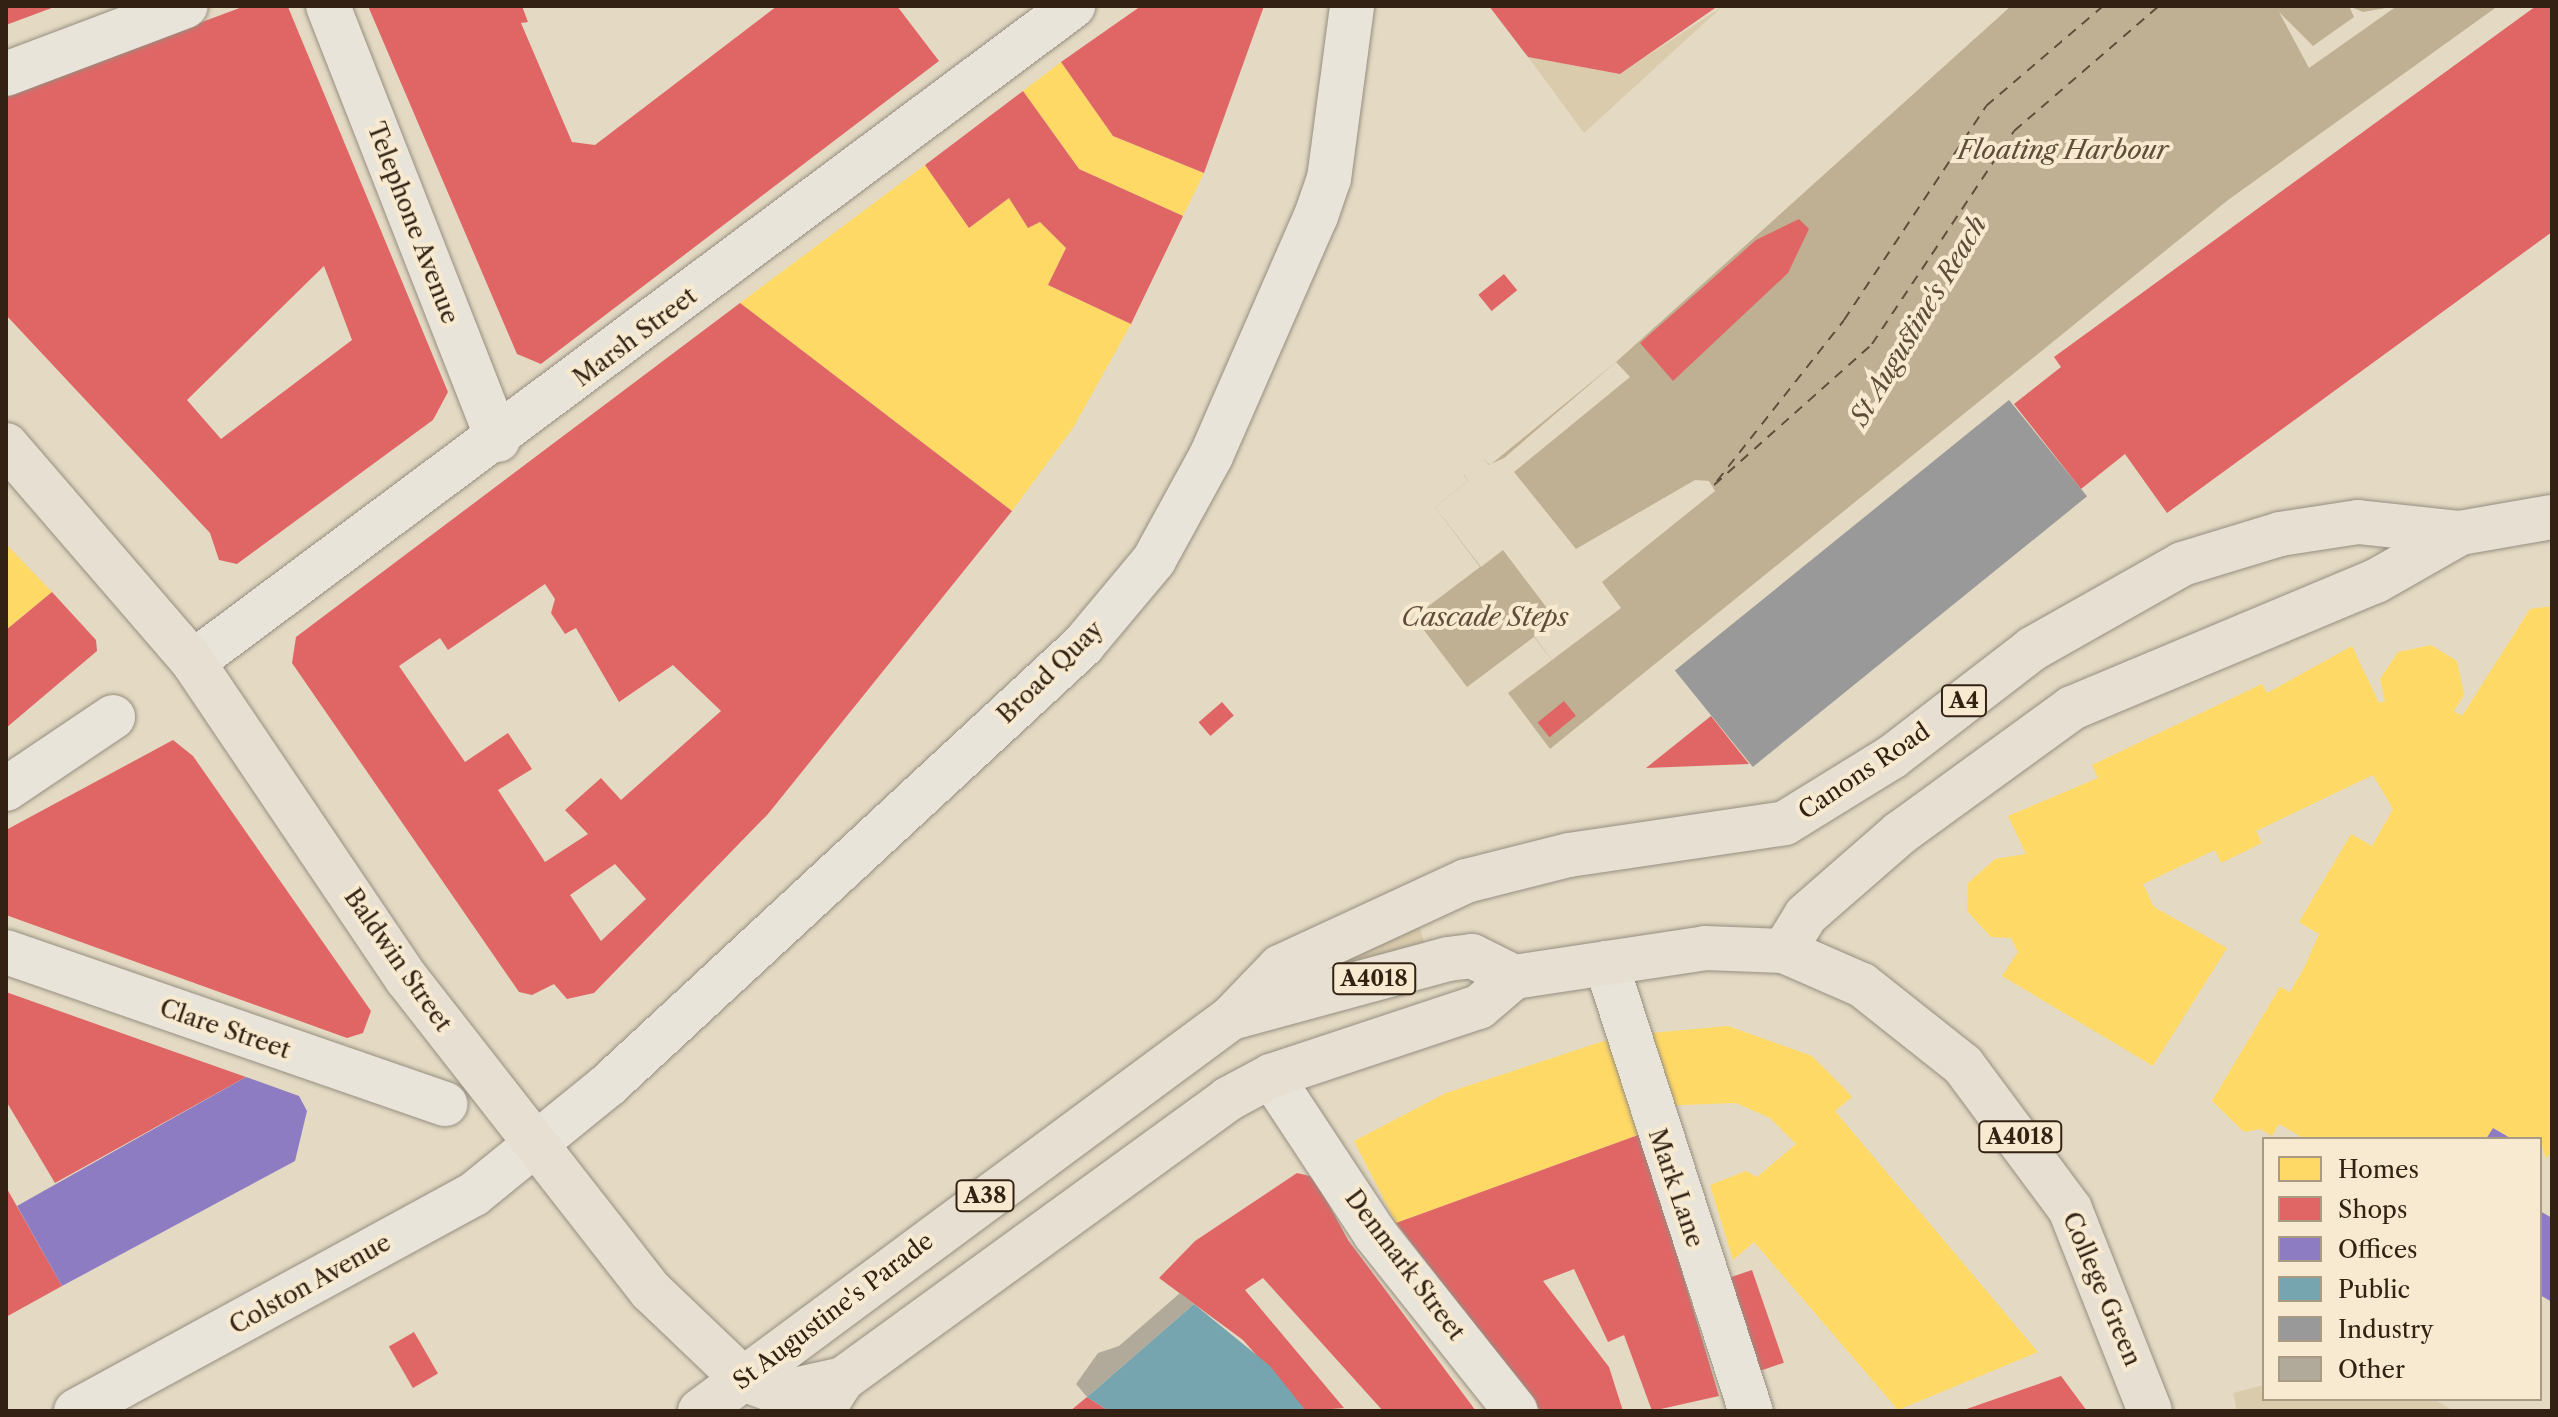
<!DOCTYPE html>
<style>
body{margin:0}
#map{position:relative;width:2558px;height:1417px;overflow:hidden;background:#e4dac3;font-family:"Libre Caslon Text",serif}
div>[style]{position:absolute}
.green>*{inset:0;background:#dacbac}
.water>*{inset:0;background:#c0b093}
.pier>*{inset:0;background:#e4dac3}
.homes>*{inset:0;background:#ffd966}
.shops>*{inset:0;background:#e06666;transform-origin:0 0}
.offices>*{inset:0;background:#8e7cc3}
.public>*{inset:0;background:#76a5af}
.industry>*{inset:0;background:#999;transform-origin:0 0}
.ferry>*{height:2px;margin-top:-1px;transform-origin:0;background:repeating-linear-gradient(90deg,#5f4d39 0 10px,transparent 0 18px)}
.building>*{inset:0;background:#b1a999}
.roads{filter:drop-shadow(0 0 2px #968e80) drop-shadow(0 0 2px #968e80)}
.minor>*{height:44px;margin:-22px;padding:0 22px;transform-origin:22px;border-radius:22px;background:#e9e4d9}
.major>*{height:44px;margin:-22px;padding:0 22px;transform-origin:22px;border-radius:22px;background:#e6dfd2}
span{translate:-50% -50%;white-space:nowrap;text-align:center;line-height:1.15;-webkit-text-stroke:8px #f7ead0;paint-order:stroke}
.shield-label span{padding:2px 6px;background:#f7ead0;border:2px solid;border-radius:6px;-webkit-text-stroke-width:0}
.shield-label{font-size:22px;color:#332213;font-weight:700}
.street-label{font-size:24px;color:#332213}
.water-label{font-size:26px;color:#5f4d39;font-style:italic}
.frame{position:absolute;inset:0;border:8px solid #332213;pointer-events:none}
.legend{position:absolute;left:2262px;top:1137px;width:280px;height:264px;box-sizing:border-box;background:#f7ead0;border:2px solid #a99a84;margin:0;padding:10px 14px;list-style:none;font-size:24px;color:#332213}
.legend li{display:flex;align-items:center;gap:16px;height:40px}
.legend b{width:40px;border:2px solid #a99a84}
</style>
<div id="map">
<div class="green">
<div style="clip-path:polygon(1723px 6px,1584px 133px,1528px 57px,1620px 74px)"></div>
<div style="clip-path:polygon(1418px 920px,1425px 946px,1293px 987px)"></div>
<div style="clip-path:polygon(2264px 1385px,2264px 1399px,2434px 1399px,2453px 1411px,2237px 1411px,2233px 1393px)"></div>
</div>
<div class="water">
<div style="clip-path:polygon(2011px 6px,2498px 6px,2228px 200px,1550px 749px,1508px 693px,1552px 660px,1534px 637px,1467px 687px,1414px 617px,1480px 567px,1435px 507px,1468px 481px,1464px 475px,1484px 459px,1490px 465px,1616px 362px)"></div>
</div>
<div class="pier">
<div style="clip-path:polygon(2349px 6px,2363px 12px,2397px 6px,2309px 68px,2279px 12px,2313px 46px,2354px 17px)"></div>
<div style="clip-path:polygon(1616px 362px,1630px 377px,1514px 472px,1576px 549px,1695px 480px,1709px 481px,1715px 491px,1602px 582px,1621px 608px,1552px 660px,1534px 636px,1556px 620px,1503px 550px,1481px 567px,1435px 507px,1468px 481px,1464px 474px,1484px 459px,1489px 465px,1504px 458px)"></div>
</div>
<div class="homes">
<div style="clip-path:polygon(1061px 62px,1113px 136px,1204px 173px,1183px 216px,1079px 169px,1023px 91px)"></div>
<div style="clip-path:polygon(925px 165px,969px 228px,1009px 198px,1028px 228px,1040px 222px,1066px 248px,1048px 285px,1131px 324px,1073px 428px,1012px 511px,740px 303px)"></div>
<div style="clip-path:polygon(6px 544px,52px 592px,6px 630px)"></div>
<div style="clip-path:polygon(2552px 606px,2552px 1150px,2546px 1159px,2540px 1139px,2512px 1139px,2493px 1128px,2486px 1139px,2305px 1139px,2279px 1124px,2272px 1136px,2260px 1129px,2244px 1132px,2212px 1101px,2280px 987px,2290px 992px,2304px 968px,2319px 934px,2299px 922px,2351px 834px,2372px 846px,2393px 809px,2373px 775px,2256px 831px,2262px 843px,2221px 863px,2215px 850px,2143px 884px,2154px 907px,2227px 948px,2153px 1066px,2002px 976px,2018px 952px,2011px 938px,1991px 937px,1967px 911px,1968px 883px,1995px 859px,2026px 854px,2008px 816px,2098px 778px,2092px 765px,2262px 684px,2267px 693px,2352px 646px,2379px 703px,2385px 701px,2380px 679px,2398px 652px,2431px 645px,2457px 661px,2464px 695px,2454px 711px,2462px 716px,2530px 609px)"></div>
<div style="clip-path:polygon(1728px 1026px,1812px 1056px,1845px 1089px,1852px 1097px,1835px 1111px,2038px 1352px,1898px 1410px,1754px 1242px,1733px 1260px,1710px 1185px,1746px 1171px,1757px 1177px,1796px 1144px,1770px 1118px,1736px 1103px,1657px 1106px,1640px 1034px)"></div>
<div style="clip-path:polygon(1610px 1039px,1641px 1134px,1396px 1223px,1354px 1141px,1446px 1093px)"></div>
</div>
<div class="shops">
<div style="clip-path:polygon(6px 6px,57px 6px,6px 25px)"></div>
<div style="clip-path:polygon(evenodd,245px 6px,288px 7px,448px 392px,433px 420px,237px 564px,219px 560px,210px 533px,6px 315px,6px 95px,245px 6px,324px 266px,352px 340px,221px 439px,187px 400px,324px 266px)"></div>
<div style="clip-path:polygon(368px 6px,522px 6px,528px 22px,521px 23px,572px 142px,595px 145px,777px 6px,897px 6px,939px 61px,541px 364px,517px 354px)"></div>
<div style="clip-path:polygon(1141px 6px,1264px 6px,1204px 173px,1113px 136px,1061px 62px)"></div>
<div style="clip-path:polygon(1489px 6px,1718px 6px,1620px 74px,1528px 57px)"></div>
<div style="clip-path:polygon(2536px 6px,2552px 7px,2552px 232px,2167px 513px,2125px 454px,2081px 489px,2014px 404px,2061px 367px,2054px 357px)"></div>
<div style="clip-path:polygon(1023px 91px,1079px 169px,1183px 216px,1131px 324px,1048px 285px,1066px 248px,1040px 222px,1028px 228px,1009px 198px,969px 228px,925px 165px)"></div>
<div style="clip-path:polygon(1799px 219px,1809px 229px,1788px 273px,1673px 381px,1640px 343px,1756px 240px)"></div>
<div style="left:1504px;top:274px;width:21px;height:33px;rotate:51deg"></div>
<div style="clip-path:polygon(evenodd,740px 303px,1012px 511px,768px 814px,594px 993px,567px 999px,554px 984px,532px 995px,519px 992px,292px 663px,296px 637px,740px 303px,545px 584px,555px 599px,551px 613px,565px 634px,576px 628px,619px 702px,673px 665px,721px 711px,621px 800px,601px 778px,565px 810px,588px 834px,545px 862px,498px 790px,532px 769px,508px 733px,465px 762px,399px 666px,440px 638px,448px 650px,545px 584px,740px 303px,615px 864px,646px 899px,601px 941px,570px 895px,615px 864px)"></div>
<div style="clip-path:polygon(52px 592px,96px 640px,97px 651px,6px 728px,6px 630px)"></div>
<div style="left:1564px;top:701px;width:19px;height:34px;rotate:51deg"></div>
<div style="left:1222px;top:702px;width:18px;height:31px;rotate:49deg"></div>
<div style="clip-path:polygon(1711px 716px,1749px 764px,1646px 768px)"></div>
<div style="clip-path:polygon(173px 740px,193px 756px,371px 1011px,363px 1033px,347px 1038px,6px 915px,6px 830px)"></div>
<div style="clip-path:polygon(6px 992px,158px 1046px,246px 1077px,55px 1183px,6px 1101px)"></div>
<div style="clip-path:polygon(1641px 1134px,1719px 1396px,1652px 1411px,1624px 1335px,1608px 1342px,1574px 1269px,1543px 1281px,1609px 1367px,1623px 1411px,1541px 1411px,1396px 1223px)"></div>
<div style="clip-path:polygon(1297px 1173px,1314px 1177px,1348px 1240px,1476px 1411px,1383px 1411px,1263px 1278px,1245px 1290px,1344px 1408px,1306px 1411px,1243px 1340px,1159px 1278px,1195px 1241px)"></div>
<div style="clip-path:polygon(6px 1187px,62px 1286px,6px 1317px)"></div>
<div style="left:1752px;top:1270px;width:98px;height:38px;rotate:71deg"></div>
<div style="left:414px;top:1332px;width:48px;height:29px;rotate:60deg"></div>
<div style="clip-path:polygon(2061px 1376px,2087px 1411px,1961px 1411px)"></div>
<div style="clip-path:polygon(1087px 1397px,1109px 1411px,1070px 1411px)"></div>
</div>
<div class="offices">
<div style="clip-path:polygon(246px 1077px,299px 1096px,307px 1111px,295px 1161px,62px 1286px,17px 1206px)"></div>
<div style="clip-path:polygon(2493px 1128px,2512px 1139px,2486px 1139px)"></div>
<div style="clip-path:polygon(2540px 1211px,2552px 1218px,2552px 1302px,2540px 1295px)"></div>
</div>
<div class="public">
<div style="clip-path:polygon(1194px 1304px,1270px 1366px,1306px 1411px,1109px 1411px,1087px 1397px)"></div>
</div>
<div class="industry">
<div style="left:2009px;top:400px;width:124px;height:430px;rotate:51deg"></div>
</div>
<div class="ferry">
<div style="left:1717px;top:481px;width:205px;rotate:-51.7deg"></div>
<div style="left:1844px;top:320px;width:257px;rotate:-56.4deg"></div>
<div style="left:1986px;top:106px;width:154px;rotate:-40.5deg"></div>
<div style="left:1714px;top:485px;width:212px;rotate:-41.7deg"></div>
<div style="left:1872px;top:344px;width:256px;rotate:-56.3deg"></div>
<div style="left:2014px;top:131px;width:191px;rotate:-40.8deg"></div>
</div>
<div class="building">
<div style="clip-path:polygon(1180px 1293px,1194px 1304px,1087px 1397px,1076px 1384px,1098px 1353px,1119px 1346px)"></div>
</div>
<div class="roads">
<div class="minor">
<div style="left:328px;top:6px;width:466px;rotate:68.6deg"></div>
<div style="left:6px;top:74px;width:192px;rotate:-20.7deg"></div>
<div style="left:193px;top:662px;width:1098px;rotate:-36.7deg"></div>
<div style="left:6px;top:789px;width:129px;rotate:-33.9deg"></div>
<div style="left:6px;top:952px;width:465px;rotate:19.1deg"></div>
<div style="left:1606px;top:963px;width:471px;rotate:72.1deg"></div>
<div style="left:1271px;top:1076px;width:189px;rotate:56.6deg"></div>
<div style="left:1375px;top:1234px;width:226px;rotate:51.5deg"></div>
<div style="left:76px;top:1411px;width:453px;rotate:-28.6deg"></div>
<div style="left:474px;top:1194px;width:171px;rotate:-39.1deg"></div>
<div style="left:607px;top:1086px;width:649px;rotate:-42.81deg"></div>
<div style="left:1083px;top:645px;width:111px;rotate:-50.1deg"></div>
<div style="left:1154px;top:560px;width:119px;rotate:-61.3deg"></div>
<div style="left:1211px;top:456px;width:262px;rotate:-66.4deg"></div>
<div style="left:1316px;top:216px;width:39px;rotate:-71deg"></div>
<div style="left:1329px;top:179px;width:175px;rotate:-82.4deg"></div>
</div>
<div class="major">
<div style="left:6px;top:445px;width:286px;rotate:49.2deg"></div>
<div style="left:193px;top:662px;width:382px;rotate:56deg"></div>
<div style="left:407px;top:979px;width:396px;rotate:52deg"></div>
<div style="left:651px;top:1291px;width:127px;rotate:43.7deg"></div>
<div style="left:743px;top:1379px;width:40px;rotate:20.2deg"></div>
<div style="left:781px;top:1393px;width:64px;rotate:-12.7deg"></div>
<div style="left:1784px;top:951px;width:42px;rotate:-58.6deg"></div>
<div style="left:1806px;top:915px;width:125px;rotate:-41.1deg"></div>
<div style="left:1900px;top:833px;width:213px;rotate:-36deg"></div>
<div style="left:2072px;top:708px;width:329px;rotate:-22.7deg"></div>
<div style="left:2376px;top:581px;width:97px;rotate:-29.7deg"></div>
<div style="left:1231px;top:1018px;width:71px;rotate:-46.1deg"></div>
<div style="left:1280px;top:967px;width:205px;rotate:-24.8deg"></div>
<div style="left:1466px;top:881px;width:106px;rotate:-14.2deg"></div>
<div style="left:1569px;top:855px;width:218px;rotate:-8.4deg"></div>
<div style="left:1785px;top:823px;width:126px;rotate:-31.7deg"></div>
<div style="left:1892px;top:757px;width:177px;rotate:-37.6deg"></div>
<div style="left:2032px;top:649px;width:172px;rotate:-29.5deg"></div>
<div style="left:2182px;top:564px;width:102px;rotate:-17deg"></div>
<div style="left:2280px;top:534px;width:79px;rotate:-8.7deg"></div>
<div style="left:2358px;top:522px;width:103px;rotate:6.2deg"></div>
<div style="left:2460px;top:533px;width:93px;rotate:-9.9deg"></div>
<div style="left:700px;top:1411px;width:661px;rotate:-36.51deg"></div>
<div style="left:1231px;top:1018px;width:225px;rotate:-15.2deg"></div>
<div style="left:1448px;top:959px;width:24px;rotate:-7deg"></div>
<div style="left:1472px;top:956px;width:47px;rotate:26.6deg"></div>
<div style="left:822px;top:1411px;width:38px;rotate:-57deg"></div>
<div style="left:843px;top:1379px;width:476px;rotate:-36deg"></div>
<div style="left:1228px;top:1099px;width:49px;rotate:-28.1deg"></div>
<div style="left:1271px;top:1076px;width:219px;rotate:-18.4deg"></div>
<div style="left:1479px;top:1007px;width:46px;rotate:-40.6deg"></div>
<div style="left:1514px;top:977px;width:193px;rotate:-8.6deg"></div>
<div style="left:1705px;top:948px;width:79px;rotate:2.2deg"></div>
<div style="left:1784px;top:951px;width:85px;rotate:23.6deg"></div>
<div style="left:1862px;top:985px;width:129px;rotate:38.4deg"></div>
<div style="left:1963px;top:1065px;width:179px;rotate:53.4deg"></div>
<div style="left:2070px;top:1209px;width:217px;rotate:68.4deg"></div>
</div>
</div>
<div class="shield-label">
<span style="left:1964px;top:701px">A4</span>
<span style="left:1374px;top:979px">A4018</span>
<span style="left:2020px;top:1137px">A4018</span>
<span style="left:985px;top:1196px">A38</span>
</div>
<div class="street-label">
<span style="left:413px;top:223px;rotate:69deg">Telephone Avenue</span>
<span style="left:635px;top:337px;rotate:-37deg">Marsh Street</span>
<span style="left:1050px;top:672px;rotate:-44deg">Broad Quay</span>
<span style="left:1864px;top:771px;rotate:-34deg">Canons Road</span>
<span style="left:398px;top:960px;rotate:55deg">Baldwin Street</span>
<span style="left:225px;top:1029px;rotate:19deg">Clare Street</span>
<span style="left:1676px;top:1188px;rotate:71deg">Mark Lane</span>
<span style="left:1405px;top:1265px;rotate:53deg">Denmark Street</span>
<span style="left:310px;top:1284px;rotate:-29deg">Colston Avenue</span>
<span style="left:2102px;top:1289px;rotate:67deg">College Green</span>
<span style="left:833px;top:1311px;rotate:-37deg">St Augustine's Parade</span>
</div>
<div class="water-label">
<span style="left:2063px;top:151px">Floating Harbour</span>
<span style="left:1919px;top:321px;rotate:-59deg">St Augustine's Reach</span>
<span style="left:1485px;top:618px">Cascade Steps</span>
</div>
<div class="frame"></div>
<ul class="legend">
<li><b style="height:22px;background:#ffd966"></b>Homes</li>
<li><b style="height:22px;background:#e06666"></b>Shops</li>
<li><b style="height:22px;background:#8e7cc3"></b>Offices</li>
<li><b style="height:22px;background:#76a5af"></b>Public</li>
<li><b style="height:22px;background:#999"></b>Industry</li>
<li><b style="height:22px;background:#b1a999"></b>Other</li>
</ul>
</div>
